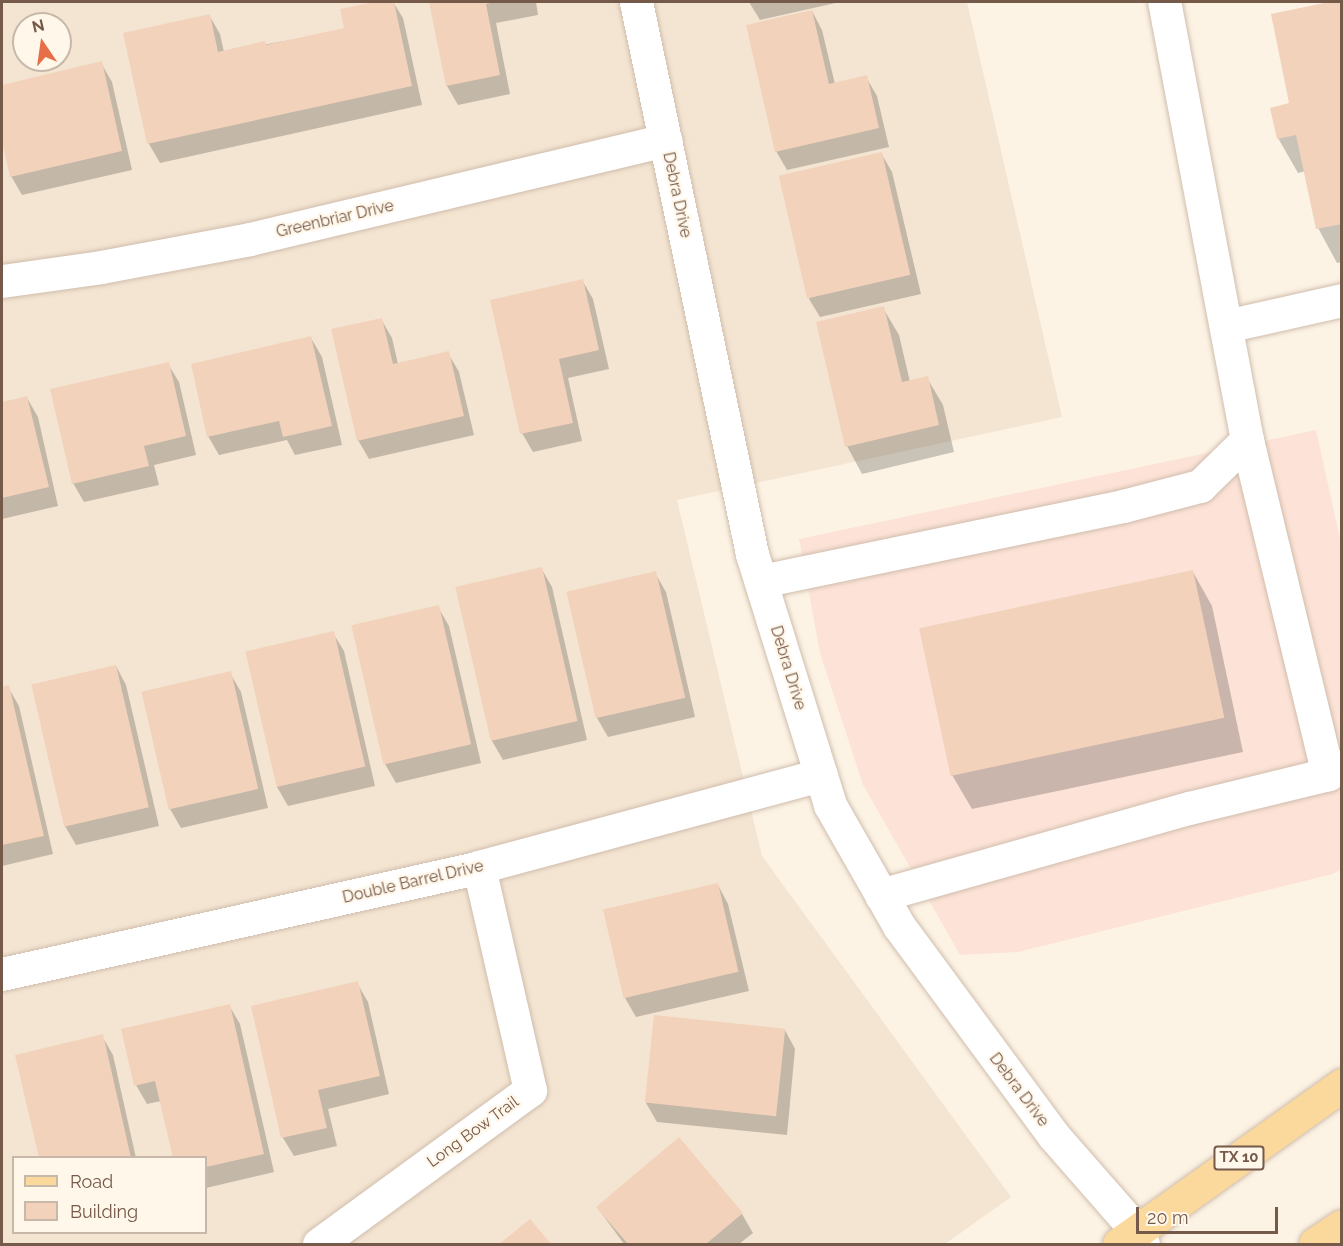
<!DOCTYPE html>
<style>
body{margin:0}
#map{position:relative;width:1343px;height:1246px;overflow:hidden;background:#fcf3e4;font-family:Raleway,sans-serif}
div>[style]{position:absolute}
.residential>*{inset:0;background:#f4e5d2}
.commercial>*{inset:0;background:#fde3d7}
.shadow>*{inset:0;background:#0003}
.building>*{inset:0;background:#f2d2bb;transform-origin:0 0}
.roads{filter:drop-shadow(0 0 2px #d0bdad) drop-shadow(0 0 2px #d0bdad)}
.minor>*{height:33px;margin:-16.5px;padding:0 16.5px;transform-origin:16.5px;border-radius:16.5px;background:#fff}
.major>*{height:33px;margin:-16.5px;padding:0 16.5px;transform-origin:16.5px;border-radius:16.5px;background:#fbd99c}
span{translate:-50% -50%;white-space:nowrap;text-align:center;line-height:1.15;-webkit-text-stroke:4.5px #fff7ea;paint-order:stroke}
.shield-label span{padding:2px 4px;background:#fff7ea;border:2px solid;border-radius:4px;-webkit-text-stroke-width:0}
.shield-label{font-size:15px;color:#755949;font-weight:700}
.street-label{font-size:16px;color:#755949}
.frame{position:absolute;inset:0;border:3px solid #755949;pointer-events:none}
.legend{position:absolute;left:12px;top:1156px;width:195px;height:78px;box-sizing:border-box;background:#fff7ea;border:2px solid #c8b8aa;margin:0;padding:8px 10px;list-style:none;font-size:18px;color:#755949}
.legend li{display:flex;align-items:center;gap:12px;height:30px}
.legend b{width:30px;border:2px solid #c8b8aa}
.north{position:absolute;left:12px;top:12px;width:60px;height:60px;box-sizing:border-box;background:#fff7ea;border:2px solid #c8b8aa;border-radius:50%;rotate:347deg;font-size:16px;font-weight:700;line-height:24px;text-align:center;color:#755949}
.north::after{content:'';display:block;margin:auto;width:21px;height:27px;background:#e66e49;clip-path:polygon(50% 0,100% 100%,50% 72%,0 100%)}
.scale{position:absolute;left:1136px;top:1207px;width:142px;height:27px;box-sizing:border-box;border:3px solid #755949;border-top:0;padding-left:8px;font-size:18px;line-height:21px;white-space:nowrap;color:#755949;-webkit-text-stroke:4px #fff7ea;paint-order:stroke}
</style>
<div id="map">
<div class="residential">
<div style="clip-path:polygon(evenodd,2px 2px,967px 2px,1062px 417px,677px 500px,762px 856px,1011px 1197px,945px 1244px,2px 1244px,2px 2px,24px 24px,60px 24px,60px 60px,24px 60px,24px 24px,2px 2px,14px 1158px,206px 1158px,206px 1232px,14px 1232px,14px 1158px)"></div>
</div>
<div class="commercial">
<div style="clip-path:polygon(1316px 430px,1341px 543px,1341px 869px,1333px 874px,1018px 952px,960px 955px,863px 785px,820px 653px,799px 539px)"></div>
</div>
<div class="shadow">
<div style="clip-path:polygon(381px 2px,393px 2px,403px 18px,422px 105px,160px 163px,149px 144px,125px 34px,209px 15px,220px 34px,224px 52px,345px 30px,341px 10px)"></div>
<div style="clip-path:polygon(430px 2px,536px 2px,538px 15px,496px 23px,510px 94px,458px 105px,447px 86px)"></div>
<div style="clip-path:polygon(749px 2px,840px 2px,760px 20px)"></div>
<div style="clip-path:polygon(1336px 2px,1342px 2px,1342px 262px,1337px 263px,1318px 228px,1306px 171px,1298px 173px,1278px 138px,1291px 104px,1272px 15px)"></div>
<div style="clip-path:polygon(812px 11px,822px 30px,835px 84px,866px 77px,877px 96px,889px 147px,787px 170px,776px 151px)"></div>
<div style="clip-path:polygon(101px 63px,112px 82px,132px 170px,22px 195px,11px 176px,2px 134px,2px 86px)"></div>
<div style="clip-path:polygon(881px 153px,892px 172px,921px 294px,820px 317px,809px 299px)"></div>
<div style="clip-path:polygon(582px 280px,593px 299px,609px 369px,568px 378px,582px 441px,533px 452px,522px 433px)"></div>
<div style="clip-path:polygon(883px 308px,899px 335px,910px 382px,927px 378px,943px 405px,954px 452px,862px 474px,847px 446px)"></div>
<div style="clip-path:polygon(381px 319px,392px 338px,398px 364px,448px 353px,459px 372px,474px 435px,369px 459px,358px 440px)"></div>
<div style="clip-path:polygon(311px 338px,322px 357px,342px 445px,295px 455px,287px 440px,219px 455px,208px 436px)"></div>
<div style="clip-path:polygon(168px 364px,179px 382px,196px 455px,154px 465px,159px 485px,84px 502px,73px 483px)"></div>
<div style="clip-path:polygon(27px 398px,38px 417px,58px 506px,2px 519px,2px 404px)"></div>
<div style="clip-path:polygon(541px 568px,552px 587px,587px 740px,503px 760px,492px 741px,456px 588px)"></div>
<div style="clip-path:polygon(1193px 572px,1212px 606px,1243px 752px,972px 809px,952px 775px)"></div>
<div style="clip-path:polygon(655px 573px,666px 592px,695px 717px,608px 737px,597px 718px)"></div>
<div style="clip-path:polygon(438px 607px,449px 626px,481px 763px,396px 783px,385px 764px,353px 626px)"></div>
<div style="clip-path:polygon(333px 633px,344px 651px,375px 786px,288px 806px,277px 787px)"></div>
<div style="clip-path:polygon(116px 666px,126px 685px,159px 826px,76px 845px,65px 826px)"></div>
<div style="clip-path:polygon(230px 673px,241px 692px,268px 808px,181px 828px,170px 809px)"></div>
<div style="clip-path:polygon(8px 687px,19px 706px,53px 854px,2px 866px,2px 689px)"></div>
<div style="clip-path:polygon(718px 885px,728px 904px,749px 991px,636px 1017px,625px 998px)"></div>
<div style="clip-path:polygon(357px 983px,368px 1002px,389px 1094px,328px 1109px,337px 1146px,294px 1156px,283px 1138px,253px 1007px)"></div>
<div style="clip-path:polygon(229px 1005px,240px 1024px,274px 1172px,206px 1188px,206px 1158px,161px 1101px,147px 1104px,136px 1085px)"></div>
<div style="clip-path:polygon(785px 1030px,795px 1049px,787px 1135px,657px 1122px,646px 1103px)"></div>
<div style="clip-path:polygon(102px 1036px,113px 1055px,136px 1158px,40px 1158px)"></div>
<div style="clip-path:polygon(678px 1139px,742px 1214px,753px 1233px,739px 1244px,624px 1244px,597px 1207px)"></div>
<div style="clip-path:polygon(529px 1221px,549px 1244px,501px 1244px)"></div>
</div>
<div class="building">
<div style="clip-path:polygon(374px 2px,394px 2px,412px 86px,147px 144px,123px 33px,210px 14px,218px 52px,265px 41px,266px 45px,344px 28px,340px 9px)"></div>
<div style="clip-path:polygon(429px 2px,495px 2px,486px 4px,500px 75px,446px 86px)"></div>
<div style="clip-path:polygon(1329px 2px,1342px 2px,1342px 224px,1316px 229px,1296px 135px,1277px 139px,1270px 108px,1289px 103px,1271px 14px)"></div>
<div style="clip-path:polygon(812px 10px,829px 84px,867px 75px,879px 128px,775px 152px,746px 25px)"></div>
<div style="clip-path:polygon(102px 61px,122px 151px,10px 177px,2px 141px,2px 85px)"></div>
<div style="left:882px;top:152px;width:126px;height:106px;rotate:77deg"></div>
<div style="clip-path:polygon(583px 279px,599px 350px,559px 359px,573px 423px,520px 434px,490px 300px)"></div>
<div style="clip-path:polygon(884px 306px,902px 382px,928px 376px,939px 425px,845px 447px,816px 322px)"></div>
<div style="clip-path:polygon(382px 318px,393px 364px,449px 351px,464px 416px,357px 441px,331px 329px)"></div>
<div style="clip-path:polygon(311px 336px,332px 426px,283px 437px,279px 421px,207px 437px,191px 364px)"></div>
<div style="clip-path:polygon(169px 362px,186px 436px,144px 446px,149px 466px,72px 484px,50px 389px)"></div>
<div style="clip-path:polygon(27px 396px,49px 487px,2px 498px,2px 402px)"></div>
<div style="left:542px;top:567px;width:158px;height:89px;rotate:77deg"></div>
<div style="left:1193px;top:570px;width:151px;height:280px;rotate:78deg"></div>
<div style="left:656px;top:571px;width:130px;height:92px;rotate:77deg"></div>
<div style="left:439px;top:605px;width:143px;height:90px;rotate:77deg"></div>
<div style="left:334px;top:631px;width:139px;height:91px;rotate:77deg"></div>
<div style="left:116px;top:665px;width:146px;height:87px;rotate:77deg"></div>
<div style="left:231px;top:671px;width:121px;height:92px;rotate:77deg"></div>
<div style="clip-path:polygon(9px 685px,44px 836px,2px 845px,2px 687px)"></div>
<div style="left:718px;top:883px;width:91px;height:118px;rotate:77deg"></div>
<div style="clip-path:polygon(358px 981px,380px 1076px,318px 1090px,327px 1128px,281px 1138px,251px 1006px)"></div>
<div style="clip-path:polygon(230px 1004px,264px 1154px,206px 1167px,206px 1158px,173px 1158px,155px 1081px,134px 1086px,121px 1029px)"></div>
<div style="left:654px;top:1015px;width:132px;height:88px;rotate:6deg"></div>
<div style="clip-path:polygon(103px 1034px,131px 1158px,39px 1158px,15px 1055px)"></div>
<div style="clip-path:polygon(679px 1137px,743px 1213px,706px 1244px,628px 1244px,596px 1207px)"></div>
<div style="clip-path:polygon(530px 1219px,551px 1244px,499px 1244px)"></div>
</div>
<div class="roads">
<div class="minor">
<div style="left:636px;top:2px;width:564px;rotate:78.13deg"></div>
<div style="left:752px;top:554px;width:263px;rotate:72.7deg"></div>
<div style="left:830px;top:805px;width:139px;rotate:60.3deg"></div>
<div style="left:899px;top:926px;width:260px;rotate:53.6deg"></div>
<div style="left:1053px;top:1135px;width:128px;rotate:48.8deg"></div>
<div style="left:1137px;top:1231px;width:14px;rotate:65deg"></div>
<div style="left:2px;top:281px;width:100px;rotate:-8deg"></div>
<div style="left:101px;top:267px;width:152px;rotate:-10.6deg"></div>
<div style="left:250px;top:239px;width:427px;rotate:-13.4deg"></div>
<div style="left:1226px;top:326px;width:119px;rotate:-12.6deg"></div>
<div style="left:1247px;top:440px;width:344px;rotate:76.4deg"></div>
<div style="left:761px;top:581px;width:370px;rotate:-11.7deg"></div>
<div style="left:1123px;top:506px;width:80px;rotate:-14.6deg"></div>
<div style="left:1200px;top:486px;width:66px;rotate:-44.4deg"></div>
<div style="left:1247px;top:440px;width:446px;rotate:-100.7deg"></div>
<div style="left:881px;top:895px;width:320px;rotate:-15.8deg"></div>
<div style="left:1189px;top:808px;width:143px;rotate:-13.7deg"></div>
<div style="left:1328px;top:774px;width:16px;rotate:-30deg"></div>
<div style="left:2px;top:974px;width:489px;rotate:-12.6deg"></div>
<div style="left:479px;top:867px;width:354px;rotate:-15.1deg"></div>
<div style="left:319px;top:1244px;width:261px;rotate:-36.1deg"></div>
<div style="left:530px;top:1090px;width:229px;rotate:-102.9deg"></div>
</div>
<div class="major">
<div style="left:1119px;top:1244px;width:274px;rotate:-35.5deg"></div>
<div style="left:1315px;top:1244px;width:32px;rotate:-34deg"></div>
</div>
</div>
<div class="shield-label">
<span style="left:1239px;top:1158px">TX 10</span>
</div>
<div class="street-label">
<span style="left:677px;top:195px;rotate:78deg">Debra Drive</span>
<span style="left:335px;top:219px;rotate:-13deg">Greenbriar Drive</span>
<span style="left:788px;top:668px;rotate:73deg">Debra Drive</span>
<span style="left:413px;top:882px;rotate:-13deg">Double Barrel Drive</span>
<span style="left:1019px;top:1090px;rotate:53deg">Debra Drive</span>
<span style="left:473px;top:1132px;rotate:-36deg">Long Bow Trail</span>
</div>
<div class="frame"></div>
<ul class="legend">
<li><b style="height:8px;background:#fbd99c"></b>Road</li>
<li><b style="height:16px;background:#f2d2bb"></b>Building</li>
</ul>
<div class="north">N</div>
<div class="scale">20 m</div>
</div>
